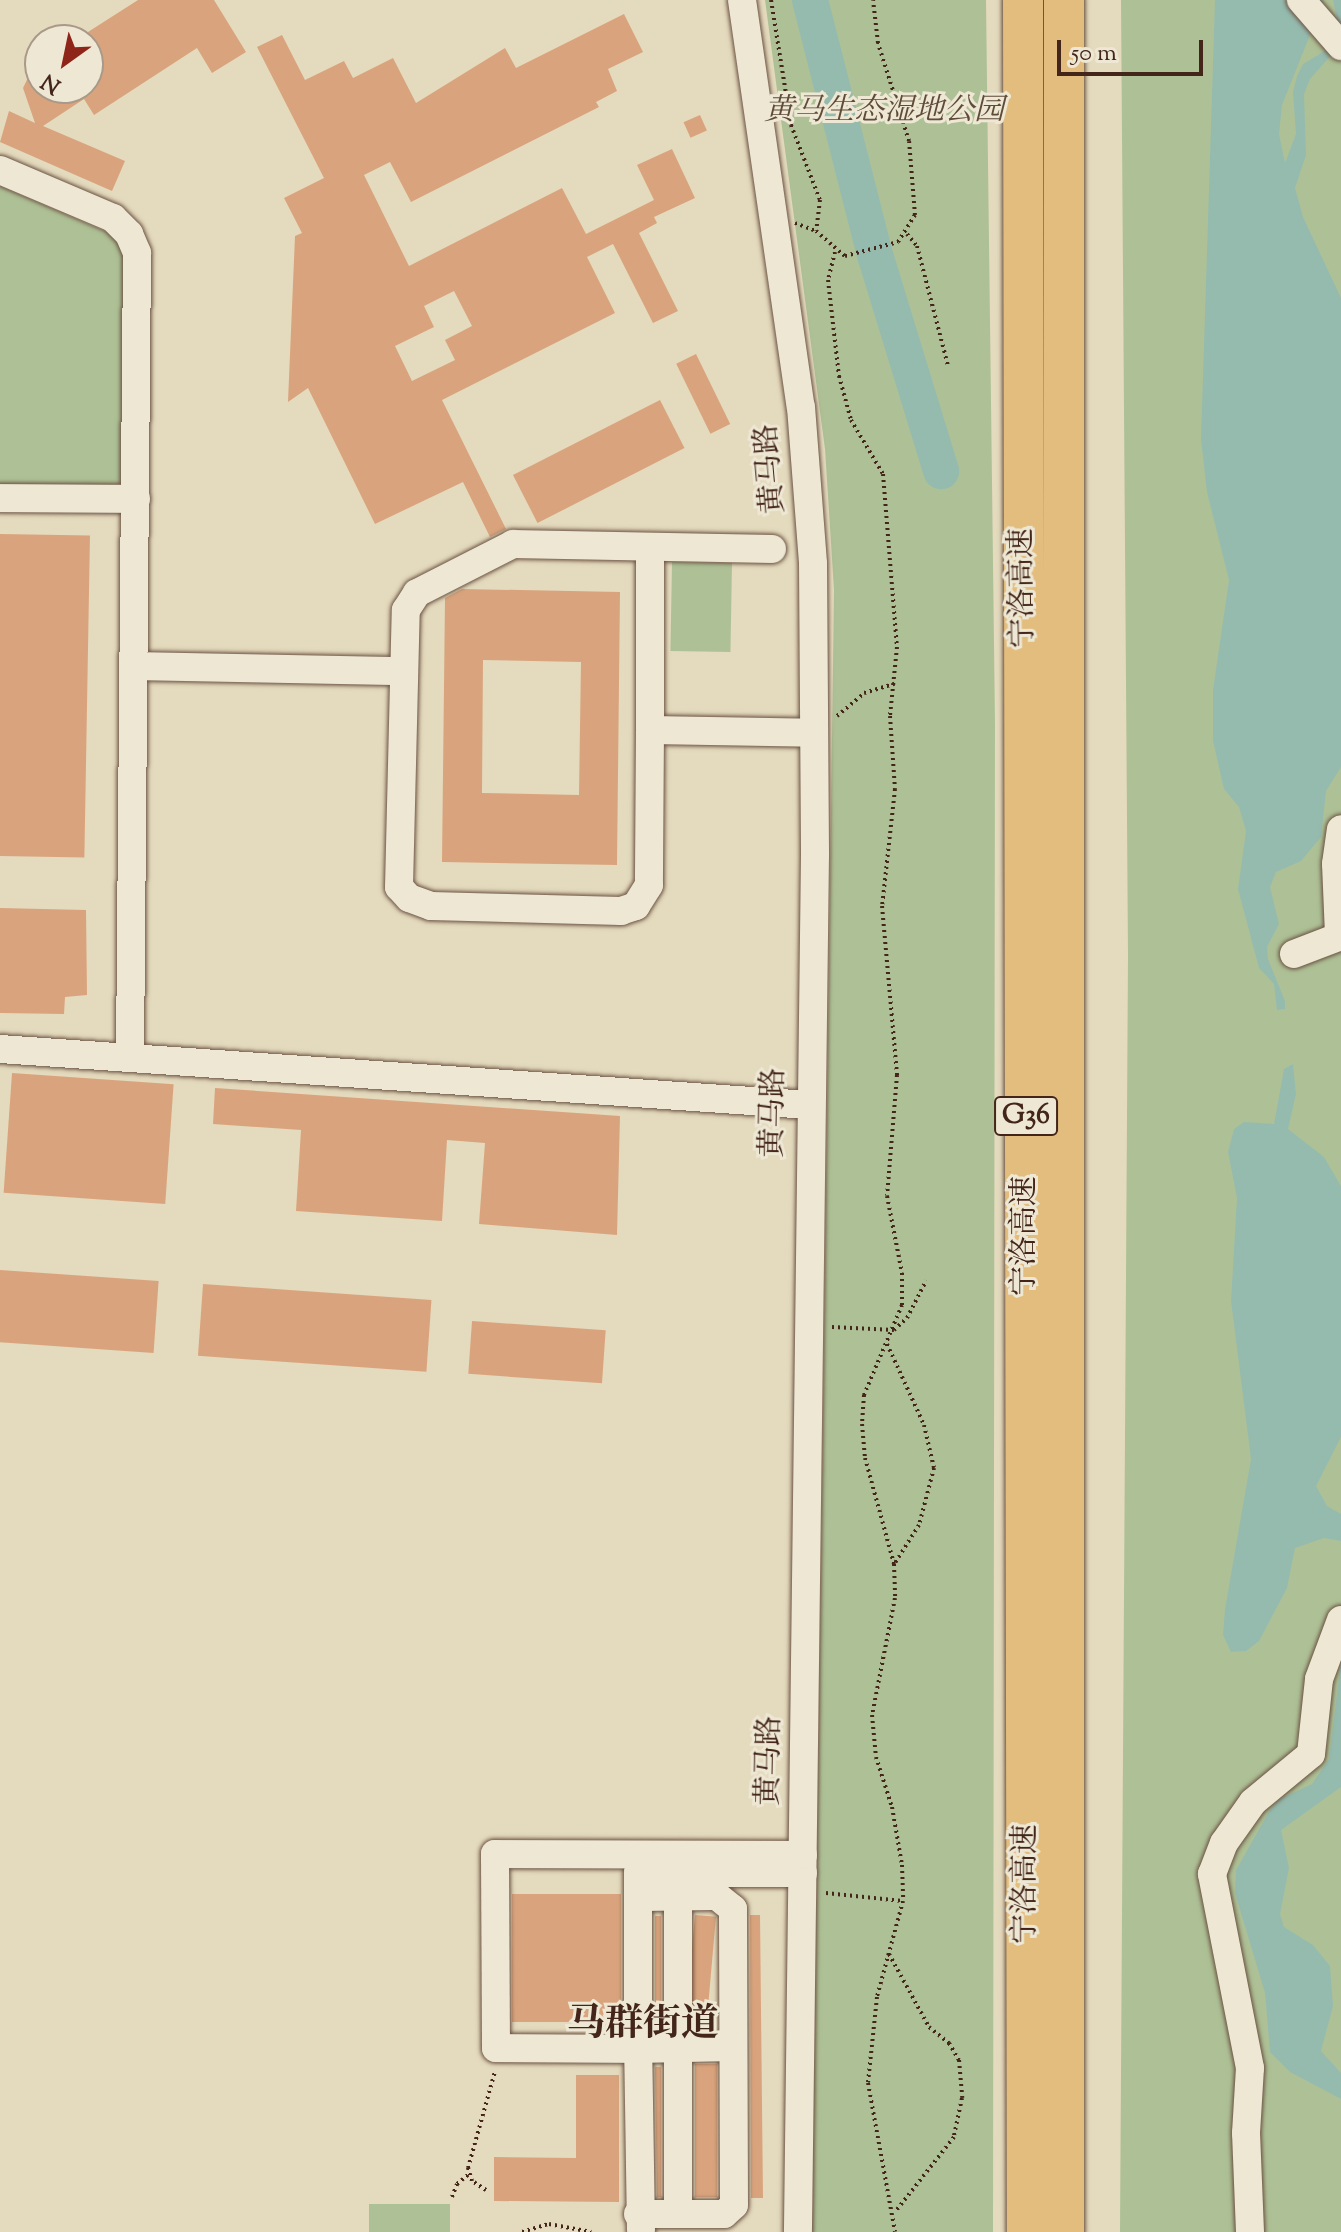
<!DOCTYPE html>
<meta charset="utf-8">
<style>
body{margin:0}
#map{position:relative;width:1341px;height:2232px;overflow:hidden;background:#e4dabd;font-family:"Sorts Mill Goudy","Noto Serif SC",serif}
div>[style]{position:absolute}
.green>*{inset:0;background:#aec196;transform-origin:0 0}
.water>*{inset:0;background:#95bbaf}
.river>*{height:36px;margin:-18px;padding:0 18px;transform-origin:18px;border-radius:18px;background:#95bbaf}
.building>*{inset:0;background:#d9a47d;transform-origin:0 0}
.path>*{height:4px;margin-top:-2px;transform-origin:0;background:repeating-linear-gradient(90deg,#432519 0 2px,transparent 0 6px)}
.roads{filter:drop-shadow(0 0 2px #6b5242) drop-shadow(0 0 2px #6b5242)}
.minor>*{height:28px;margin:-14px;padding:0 14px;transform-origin:14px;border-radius:14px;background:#ede7d4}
.highway>*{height:40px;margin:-20px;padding:0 20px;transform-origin:20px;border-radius:20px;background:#e2bd7e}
span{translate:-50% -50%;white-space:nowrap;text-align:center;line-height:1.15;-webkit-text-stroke:6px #ede7d4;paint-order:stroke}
.shield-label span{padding:2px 6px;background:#ede7d4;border:2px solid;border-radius:6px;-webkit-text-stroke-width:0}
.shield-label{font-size:28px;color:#432519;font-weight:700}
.park-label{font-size:30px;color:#5e4c38;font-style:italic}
.street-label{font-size:30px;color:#432519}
.district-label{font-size:38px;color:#432519;font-weight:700}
.north{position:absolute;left:24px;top:24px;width:80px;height:80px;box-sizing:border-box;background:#ede7d4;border:2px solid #a99989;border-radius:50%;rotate:213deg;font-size:22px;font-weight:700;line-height:32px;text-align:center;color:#432519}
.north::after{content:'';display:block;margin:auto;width:28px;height:36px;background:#8f2418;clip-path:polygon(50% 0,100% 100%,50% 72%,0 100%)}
.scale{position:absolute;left:1057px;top:40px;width:146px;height:36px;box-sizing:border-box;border:4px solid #432519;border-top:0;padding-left:10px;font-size:24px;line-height:28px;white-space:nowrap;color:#432519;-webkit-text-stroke:6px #ede7d4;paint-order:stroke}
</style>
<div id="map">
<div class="green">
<div style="clip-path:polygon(765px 0,986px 0,995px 723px,993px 2232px,812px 2232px,834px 590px,825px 449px)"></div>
<div style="clip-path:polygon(1121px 0,1341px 0,1341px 2232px,1120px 2232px,1128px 956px)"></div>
<div style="clip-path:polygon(0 186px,116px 236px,126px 248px,122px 481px,116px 486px,0 489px)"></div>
<div style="left:672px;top:562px;width:60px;height:89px;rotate:1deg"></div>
<div style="left:450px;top:2204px;width:28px;height:81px;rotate:90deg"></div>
</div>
<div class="water">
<div style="clip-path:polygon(1215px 0,1324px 0,1282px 105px,1279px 134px,1285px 163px,1296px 134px,1293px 92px,1297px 76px,1303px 64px,1328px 49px,1339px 28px,1333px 0,1341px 0,1341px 44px,1310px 79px,1304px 94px,1306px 155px,1295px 188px,1303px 217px,1341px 298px,1341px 767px,1326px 791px,1321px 837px,1301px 861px,1276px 872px,1270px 887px,1279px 924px,1267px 947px,1268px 959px,1285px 1001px,1285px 1009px,1277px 1010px,1274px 984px,1259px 968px,1238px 889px,1246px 831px,1239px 807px,1224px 789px,1213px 741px,1213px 690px,1229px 580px,1207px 492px,1201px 439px)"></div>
<div style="clip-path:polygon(1293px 1064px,1296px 1094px,1288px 1129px,1324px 1157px,1341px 1186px,1341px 1437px,1316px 1486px,1327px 1506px,1341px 1514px,1341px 1541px,1324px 1538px,1295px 1548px,1287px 1588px,1259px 1641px,1246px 1651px,1231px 1652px,1223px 1635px,1225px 1609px,1251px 1459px,1231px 1301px,1237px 1198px,1228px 1152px,1234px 1129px,1244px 1122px,1274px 1124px,1284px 1069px)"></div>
<div style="clip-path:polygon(1341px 1662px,1341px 1787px,1281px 1830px,1289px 1868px,1280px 1914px,1284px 1927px,1313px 1945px,1330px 1966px,1333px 2006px,1321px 2051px,1341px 2073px,1341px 2099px,1290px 2072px,1270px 2052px,1265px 1993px,1235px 1893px,1236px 1870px,1270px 1810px,1280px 1799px,1312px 1784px,1329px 1759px)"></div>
</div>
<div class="river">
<div style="left:810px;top:0;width:266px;rotate:75.7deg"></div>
<div style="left:876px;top:258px;width:223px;rotate:73deg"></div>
</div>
<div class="building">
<div style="clip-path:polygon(138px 0,214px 0,246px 52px,212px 73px,197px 48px,94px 115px,84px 99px,43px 126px,125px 161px,112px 191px,0 142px,9px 111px,35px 123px,23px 88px,40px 53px,40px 88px,88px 88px,88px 32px)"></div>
<div style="clip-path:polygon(evenodd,624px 14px,643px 52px,608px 69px,617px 91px,596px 102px,599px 107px,411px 202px,390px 162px,364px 175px,409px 266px,562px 188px,586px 234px,654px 200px,637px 165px,672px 149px,695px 198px,654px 217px,657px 223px,639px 233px,678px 311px,653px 323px,613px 244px,587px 257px,615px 313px,442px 400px,506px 529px,490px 537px,463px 482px,375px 524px,308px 388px,288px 402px,295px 236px,302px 233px,284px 198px,324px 178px,257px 47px,282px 35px,305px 80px,344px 61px,353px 78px,393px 58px,416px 103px,505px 48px,516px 68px,624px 14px,454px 291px,472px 326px,445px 340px,455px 360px,412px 381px,395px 346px,434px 327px,424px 306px,454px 291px)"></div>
<div style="left:700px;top:115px;width:17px;height:18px;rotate:66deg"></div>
<div style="left:696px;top:354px;width:78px;height:22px;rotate:64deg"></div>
<div style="left:660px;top:400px;width:54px;height:165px;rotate:63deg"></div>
<div style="left:0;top:534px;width:90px;height:322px;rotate:1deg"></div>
<div style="clip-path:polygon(evenodd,462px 589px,620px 592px,617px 865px,442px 862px,445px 598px,462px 589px,483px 660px,581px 662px,579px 795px,482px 793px,483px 660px)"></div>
<div style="clip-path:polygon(0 908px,86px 910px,87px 995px,65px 997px,64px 1014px,0 1013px)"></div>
<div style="left:12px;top:1073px;width:162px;height:120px;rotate:4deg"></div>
<div style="clip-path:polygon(215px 1088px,620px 1116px,617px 1235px,479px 1224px,485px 1143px,447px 1140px,442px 1221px,296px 1211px,301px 1130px,213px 1124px)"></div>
<div style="left:0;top:1270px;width:159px;height:72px;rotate:4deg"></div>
<div style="left:203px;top:1284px;width:229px;height:72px;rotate:4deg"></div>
<div style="left:472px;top:1321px;width:134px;height:53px;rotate:4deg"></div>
<div style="left:621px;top:1894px;width:128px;height:109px;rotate:90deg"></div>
<div style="left:695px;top:1915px;width:21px;height:116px;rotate:5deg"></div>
<div style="clip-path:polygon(750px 1915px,760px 1915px,763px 2198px,751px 2198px)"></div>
<div style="left:655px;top:1916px;width:6px;height:116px"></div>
<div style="left:717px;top:2064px;width:133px;height:22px;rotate:90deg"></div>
<div style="clip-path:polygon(655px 2067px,661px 2067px,661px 2197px,657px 2197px)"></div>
<div style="clip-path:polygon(576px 2075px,619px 2075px,619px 2202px,494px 2201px,494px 2157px,576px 2158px)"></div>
</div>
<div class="path">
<div style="left:771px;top:0;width:127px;rotate:80.9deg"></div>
<div style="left:791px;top:125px;width:80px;rotate:68.9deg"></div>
<div style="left:820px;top:200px;width:31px;rotate:97deg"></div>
<div style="left:795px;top:223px;width:22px;rotate:21deg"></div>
<div style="left:816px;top:231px;width:38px;rotate:41deg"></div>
<div style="left:845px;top:256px;width:55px;rotate:-14.8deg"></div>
<div style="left:898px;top:242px;width:32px;rotate:-58deg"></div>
<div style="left:915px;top:215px;width:74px;rotate:-94.6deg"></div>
<div style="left:909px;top:141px;width:103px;rotate:-107.6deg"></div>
<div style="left:878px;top:43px;width:43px;rotate:-96.6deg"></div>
<div style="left:907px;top:234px;width:16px;rotate:50deg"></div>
<div style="left:917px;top:246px;width:124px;rotate:75.5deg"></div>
<div style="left:835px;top:252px;width:29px;rotate:104deg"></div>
<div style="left:828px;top:280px;width:97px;rotate:83.5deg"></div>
<div style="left:839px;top:376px;width:46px;rotate:74.7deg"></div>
<div style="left:851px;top:420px;width:63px;rotate:59.3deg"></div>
<div style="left:883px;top:474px;width:174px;rotate:85.4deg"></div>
<div style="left:897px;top:647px;width:69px;rotate:95.8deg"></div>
<div style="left:890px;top:716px;width:73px;rotate:86.1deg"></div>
<div style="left:895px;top:789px;width:118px;rotate:96.3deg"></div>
<div style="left:882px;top:906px;width:170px;rotate:84.9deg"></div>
<div style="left:897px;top:1075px;width:121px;rotate:94.7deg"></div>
<div style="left:887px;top:1196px;width:78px;rotate:79deg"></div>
<div style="left:902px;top:1273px;width:32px;rotate:90deg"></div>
<div style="left:902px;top:1305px;width:98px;rotate:112.9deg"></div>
<div style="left:864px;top:1395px;width:29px;rotate:94deg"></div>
<div style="left:862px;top:1424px;width:34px;rotate:85deg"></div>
<div style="left:865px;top:1458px;width:110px;rotate:74.7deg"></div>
<div style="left:894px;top:1564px;width:34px;rotate:88deg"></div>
<div style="left:895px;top:1598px;width:119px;rotate:101.1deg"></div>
<div style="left:872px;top:1715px;width:42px;rotate:84.6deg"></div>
<div style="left:876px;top:1757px;width:52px;rotate:72.3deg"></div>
<div style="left:892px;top:1807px;width:59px;rotate:80.2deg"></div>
<div style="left:902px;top:1865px;width:36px;rotate:88deg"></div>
<div style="left:903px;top:1901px;width:99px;rotate:105.2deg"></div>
<div style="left:877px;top:1997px;width:86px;rotate:96deg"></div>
<div style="left:868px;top:2083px;width:151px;rotate:79.7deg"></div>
<div style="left:837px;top:716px;width:35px;rotate:-40deg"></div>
<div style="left:864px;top:693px;width:34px;rotate:-17deg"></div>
<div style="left:832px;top:1327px;width:62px;rotate:2.8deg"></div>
<div style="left:894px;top:1330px;width:18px;rotate:-43deg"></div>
<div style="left:907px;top:1318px;width:42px;rotate:-62.8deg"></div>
<div style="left:887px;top:1344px;width:89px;rotate:65.4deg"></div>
<div style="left:924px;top:1425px;width:44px;rotate:76.9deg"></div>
<div style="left:934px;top:1468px;width:59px;rotate:104.7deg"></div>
<div style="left:919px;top:1525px;width:45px;rotate:122.3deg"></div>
<div style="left:826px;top:1893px;width:77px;rotate:5.9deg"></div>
<div style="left:889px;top:1954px;width:83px;rotate:61.3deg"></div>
<div style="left:929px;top:2027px;width:26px;rotate:39deg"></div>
<div style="left:949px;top:2043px;width:20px;rotate:60deg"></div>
<div style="left:959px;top:2060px;width:38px;rotate:85deg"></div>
<div style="left:962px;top:2098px;width:40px;rotate:102deg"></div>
<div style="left:954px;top:2137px;width:95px;rotate:128.2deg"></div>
<div style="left:486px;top:2190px;width:17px;rotate:-147deg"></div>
<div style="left:472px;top:2181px;width:14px;rotate:-107deg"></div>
<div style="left:468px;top:2168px;width:101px;rotate:-74.4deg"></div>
<div style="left:452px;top:2197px;width:14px;rotate:-69deg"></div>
<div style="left:457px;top:2184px;width:16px;rotate:-40deg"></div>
<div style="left:522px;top:2232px;width:28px;rotate:-17deg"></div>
<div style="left:549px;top:2224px;width:43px;rotate:10.8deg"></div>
</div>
<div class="roads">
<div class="minor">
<div style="left:742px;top:0;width:411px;rotate:81.8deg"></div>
<div style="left:801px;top:407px;width:157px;rotate:85.6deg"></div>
<div style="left:813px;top:564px;width:291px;rotate:89.6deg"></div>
<div style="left:815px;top:855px;width:1377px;rotate:90.71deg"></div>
<div style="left:1301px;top:0;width:61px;rotate:49deg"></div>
<div style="left:0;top:170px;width:123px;rotate:23deg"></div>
<div style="left:113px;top:218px;width:23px;rotate:45deg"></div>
<div style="left:129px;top:234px;width:21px;rotate:67deg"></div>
<div style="left:137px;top:253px;width:805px;rotate:90.5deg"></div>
<div style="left:0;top:498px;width:136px;rotate:0.4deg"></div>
<div style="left:650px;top:547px;width:183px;rotate:90deg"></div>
<div style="left:650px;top:730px;width:164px;rotate:1deg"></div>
<div style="left:134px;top:666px;width:270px;rotate:1.1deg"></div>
<div style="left:650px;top:730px;width:155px;rotate:90.4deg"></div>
<div style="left:649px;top:885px;width:25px;rotate:122deg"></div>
<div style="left:636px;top:906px;width:16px;rotate:162deg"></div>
<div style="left:621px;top:911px;width:190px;rotate:-178.5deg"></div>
<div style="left:431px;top:906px;width:23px;rotate:-160deg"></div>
<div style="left:409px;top:898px;width:15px;rotate:-132deg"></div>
<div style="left:399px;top:887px;width:277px;rotate:-88.6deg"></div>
<div style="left:406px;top:610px;width:20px;rotate:-57deg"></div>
<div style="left:417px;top:593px;width:108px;rotate:-27deg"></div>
<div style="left:513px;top:544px;width:259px;rotate:1.1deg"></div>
<div style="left:1339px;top:935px;width:71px;rotate:-92.4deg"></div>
<div style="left:1336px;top:864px;width:35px;rotate:-82deg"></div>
<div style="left:1294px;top:954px;width:50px;rotate:-21deg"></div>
<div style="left:0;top:1049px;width:811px;rotate:3.96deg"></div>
<div style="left:803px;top:1873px;width:165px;rotate:180deg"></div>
<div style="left:638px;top:1873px;width:176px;rotate:90deg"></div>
<div style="left:638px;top:2049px;width:142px;rotate:-179.6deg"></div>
<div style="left:496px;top:2048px;width:194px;rotate:-90.3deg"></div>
<div style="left:495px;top:1854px;width:308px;rotate:0.2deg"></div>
<div style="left:678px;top:1896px;width:318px;rotate:90deg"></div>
<div style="left:638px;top:2214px;width:86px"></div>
<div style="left:724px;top:2214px;width:13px;rotate:-42deg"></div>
<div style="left:734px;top:2205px;width:296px;rotate:-90.2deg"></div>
<div style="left:733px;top:1909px;width:21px;rotate:-141deg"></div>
<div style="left:717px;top:1896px;width:79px;rotate:179.3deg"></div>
<div style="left:641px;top:2230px;width:181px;rotate:-90.9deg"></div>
<div style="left:638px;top:2049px;width:94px;rotate:-1.2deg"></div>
<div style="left:1250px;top:2232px;width:99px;rotate:-92.3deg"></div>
<div style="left:1246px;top:2133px;width:65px;rotate:-86.5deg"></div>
<div style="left:1250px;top:2068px;width:198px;rotate:-101.1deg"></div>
<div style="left:1212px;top:1874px;width:33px;rotate:-69deg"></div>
<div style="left:1224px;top:1843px;width:50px;rotate:-54.7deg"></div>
<div style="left:1253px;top:1802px;width:75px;rotate:-39.6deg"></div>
<div style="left:1311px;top:1754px;width:75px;rotate:-83.9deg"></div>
<div style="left:1319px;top:1679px;width:63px;rotate:-69.6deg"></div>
</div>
<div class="highway">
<div style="left:1023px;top:0;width:2232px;rotate:89.9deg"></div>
<div style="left:1064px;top:2232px;width:2232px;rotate:-90deg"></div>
</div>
</div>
<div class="shield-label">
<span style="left:1026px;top:1116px">G36</span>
</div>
<div class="park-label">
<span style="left:884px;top:112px">黄马生态湿地公园</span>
</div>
<div class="street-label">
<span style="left:772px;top:469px;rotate:-95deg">黄马路</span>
<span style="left:1024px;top:588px;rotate:-91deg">宁洛高速</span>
<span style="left:775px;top:1113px;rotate:-89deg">黄马路</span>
<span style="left:1026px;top:1236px;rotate:-90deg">宁洛高速</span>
<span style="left:771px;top:1761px;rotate:-89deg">黄马路</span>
<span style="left:1027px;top:1884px;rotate:-90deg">宁洛高速</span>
</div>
<div class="district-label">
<span style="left:643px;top:2027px">马群街道</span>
</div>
<div class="north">N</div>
<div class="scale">50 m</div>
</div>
